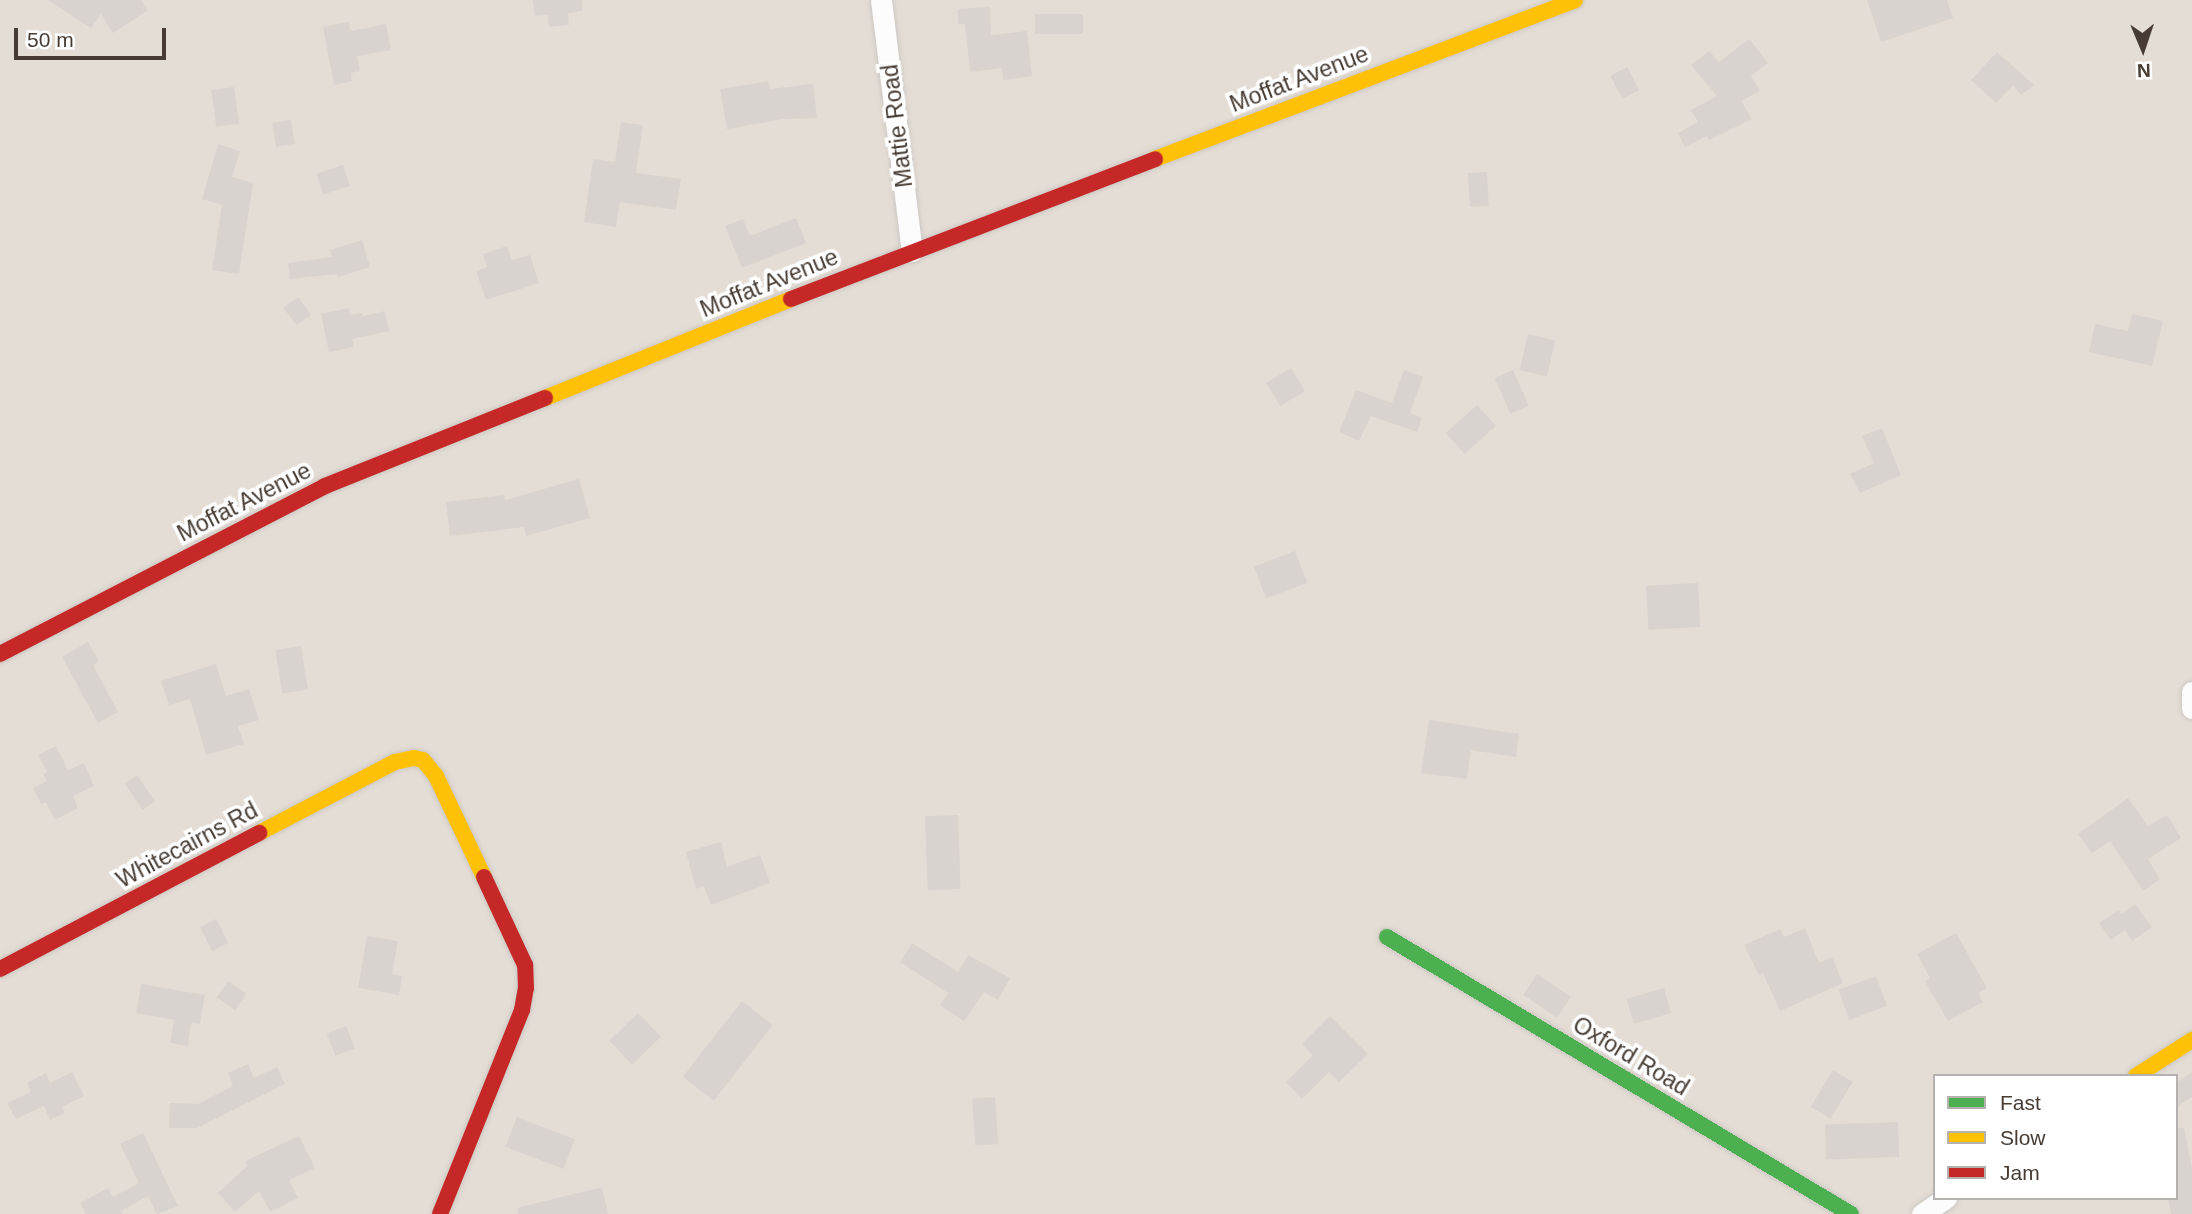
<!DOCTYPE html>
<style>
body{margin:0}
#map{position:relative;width:2192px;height:1214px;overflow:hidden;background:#f0ece8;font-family:Helvetica,sans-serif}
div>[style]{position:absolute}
.residential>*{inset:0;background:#e4ddd5}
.building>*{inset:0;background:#d8d3cf;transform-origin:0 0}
.roads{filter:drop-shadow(0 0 2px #ccc8c4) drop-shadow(0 0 2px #ccc8c4)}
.street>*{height:21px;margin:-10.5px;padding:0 10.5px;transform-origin:10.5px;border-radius:10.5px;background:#fdfcfc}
.fast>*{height:16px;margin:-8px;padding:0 8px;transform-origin:8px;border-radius:8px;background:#4caf50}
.slow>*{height:16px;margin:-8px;padding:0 8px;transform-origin:8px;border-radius:8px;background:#ffc107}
.jam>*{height:16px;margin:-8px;padding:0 8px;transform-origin:8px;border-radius:8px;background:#c62828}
span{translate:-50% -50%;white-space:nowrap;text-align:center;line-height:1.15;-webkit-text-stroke:7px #fff;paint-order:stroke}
.street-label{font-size:23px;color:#463c34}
.legend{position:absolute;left:1933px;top:1074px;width:245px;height:126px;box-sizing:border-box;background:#fff;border:2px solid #b5b1ae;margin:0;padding:9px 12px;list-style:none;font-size:21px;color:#463c34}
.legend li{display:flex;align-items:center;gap:14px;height:35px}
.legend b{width:35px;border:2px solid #b5b1ae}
.north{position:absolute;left:2108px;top:14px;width:70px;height:70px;-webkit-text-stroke:5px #fff;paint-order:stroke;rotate:178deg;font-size:19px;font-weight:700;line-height:28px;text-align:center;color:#463c34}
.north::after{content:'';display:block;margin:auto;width:24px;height:32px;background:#463c34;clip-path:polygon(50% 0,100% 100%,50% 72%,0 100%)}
.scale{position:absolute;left:14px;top:28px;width:152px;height:32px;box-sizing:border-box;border:4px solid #463c34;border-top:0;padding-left:9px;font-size:21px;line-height:24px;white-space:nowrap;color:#463c34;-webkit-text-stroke:5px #fff;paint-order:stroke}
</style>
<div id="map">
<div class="residential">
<div style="clip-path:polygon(evenodd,0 0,2192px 0,2192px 1214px,0 1214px,0 0,1935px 1076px,2176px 1076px,2176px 1198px,1935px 1198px,1935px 1076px)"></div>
</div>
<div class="building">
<div style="clip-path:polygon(48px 0,141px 0,148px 10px,113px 33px,101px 14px,91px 28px)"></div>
<div style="clip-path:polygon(533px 0,582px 0,582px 11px,568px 13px,569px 25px,549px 27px,548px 15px,535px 16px)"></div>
<div style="clip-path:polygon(1867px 0,1947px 0,1953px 18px,1881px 42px)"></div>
<div style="clip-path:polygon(990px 7px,991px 35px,1027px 31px,1032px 76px,1003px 80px,1002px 68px,970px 72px,965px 24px,958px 24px,958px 9px)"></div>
<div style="left:1083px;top:14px;width:20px;height:48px;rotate:90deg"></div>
<div style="clip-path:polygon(349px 22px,351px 31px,386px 24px,391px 50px,357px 56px,360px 71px,351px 73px,352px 81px,334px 85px,323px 27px)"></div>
<div style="clip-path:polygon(1749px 39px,1768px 63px,1751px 76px,1760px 91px,1741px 101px,1752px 119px,1709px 140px,1707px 136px,1685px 147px,1678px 133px,1698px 122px,1691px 110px,1717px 96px,1691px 65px,1709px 51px,1719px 62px)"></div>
<div style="clip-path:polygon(1997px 52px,2034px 85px,2021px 95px,2013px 85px,1996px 103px,1971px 80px)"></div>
<div style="left:1627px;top:67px;width:26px;height:19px;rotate:62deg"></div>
<div style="clip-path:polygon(768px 81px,770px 89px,813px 84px,817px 118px,783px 119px,727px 129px,720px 89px)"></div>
<div style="left:234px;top:87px;width:37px;height:23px;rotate:82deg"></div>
<div style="left:291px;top:120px;width:24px;height:19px;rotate:81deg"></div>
<div style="clip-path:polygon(621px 122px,643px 125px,636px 173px,681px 179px,676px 210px,620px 202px,616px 227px,584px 222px,593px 159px,615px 162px)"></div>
<div style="clip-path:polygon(218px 144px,240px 151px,232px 177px,253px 183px,239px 274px,212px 270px,222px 205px,202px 199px)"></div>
<div style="left:343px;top:165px;width:22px;height:28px;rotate:72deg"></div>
<div style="left:1487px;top:172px;width:34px;height:19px;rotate:87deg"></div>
<div style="clip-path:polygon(796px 218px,806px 243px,742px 268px,725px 226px,743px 219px,750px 236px)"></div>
<div style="clip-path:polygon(362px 240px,370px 267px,338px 277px,337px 274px,290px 279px,288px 263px,332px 257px,330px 250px)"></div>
<div style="clip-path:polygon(507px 246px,512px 260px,530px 255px,539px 283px,486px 300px,476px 271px,487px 267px,483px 254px)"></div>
<div style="left:298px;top:297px;width:22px;height:18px;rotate:54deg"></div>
<div style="clip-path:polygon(349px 308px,350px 315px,362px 313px,363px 316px,385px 311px,389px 331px,352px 339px,354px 347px,329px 352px,321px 314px)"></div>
<div style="clip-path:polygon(2132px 314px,2163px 321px,2152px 366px,2089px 352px,2095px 324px,2128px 331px)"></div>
<div style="left:1528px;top:334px;width:28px;height:37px;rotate:13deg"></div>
<div style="left:1291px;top:368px;width:27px;height:29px;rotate:59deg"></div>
<div style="clip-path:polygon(1404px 370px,1423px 377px,1410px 413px,1422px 418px,1417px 432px,1371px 416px,1359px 441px,1339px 432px,1356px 390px,1392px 403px)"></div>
<div style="left:1513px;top:370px;width:39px;height:20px;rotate:66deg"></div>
<div style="left:1477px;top:405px;width:28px;height:42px;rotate:48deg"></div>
<div style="clip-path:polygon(1882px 428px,1901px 475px,1860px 493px,1850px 474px,1874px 463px,1862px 436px)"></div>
<div style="clip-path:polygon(579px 479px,590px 518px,526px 536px,524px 527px,450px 536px,446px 502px,504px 495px,505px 500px)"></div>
<div style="left:1295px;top:551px;width:34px;height:44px;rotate:69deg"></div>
<div style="left:1698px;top:583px;width:44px;height:52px;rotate:87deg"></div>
<div style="clip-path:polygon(88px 642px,99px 661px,93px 665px,118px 712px,98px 723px,62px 657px)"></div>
<div style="left:301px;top:646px;width:44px;height:26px;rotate:81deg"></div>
<div style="clip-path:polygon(216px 664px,226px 696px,249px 689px,259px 720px,238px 726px,244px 744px,206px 755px,190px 699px,169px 705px,161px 681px)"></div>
<div style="clip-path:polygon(1429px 720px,1519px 734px,1516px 757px,1471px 750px,1467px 779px,1421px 773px)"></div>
<div style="clip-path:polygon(56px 746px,68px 770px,84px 763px,94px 786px,73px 796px,78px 808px,55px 820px,46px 802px,41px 804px,33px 788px,47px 781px,43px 774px,47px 772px,38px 755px)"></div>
<div style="left:137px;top:775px;width:32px;height:15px;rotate:56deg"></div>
<div style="clip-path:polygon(2128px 798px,2148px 826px,2167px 815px,2181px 838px,2148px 859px,2160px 879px,2143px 891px,2110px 841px,2092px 853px,2078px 834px)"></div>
<div style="left:958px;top:815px;width:74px;height:33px;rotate:88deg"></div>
<div style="clip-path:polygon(721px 842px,727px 867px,760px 855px,770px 883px,711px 905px,704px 886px,696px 889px,686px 852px)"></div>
<div style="clip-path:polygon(2135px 904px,2152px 927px,2132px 941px,2125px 930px,2111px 940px,2099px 923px,2119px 910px,2121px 914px)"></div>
<div style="left:216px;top:919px;width:27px;height:18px;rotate:63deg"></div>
<div style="clip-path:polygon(1805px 928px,1819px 963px,1832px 957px,1843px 983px,1780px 1011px,1763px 973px,1759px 975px,1744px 945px,1780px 929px,1784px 937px)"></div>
<div style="clip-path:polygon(1956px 933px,1987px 988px,1978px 993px,1983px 1002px,1948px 1021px,1925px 981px,1930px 978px,1917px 954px)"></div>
<div style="clip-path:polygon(367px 936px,398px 941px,392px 974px,402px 976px,399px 995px,358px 988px)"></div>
<div style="clip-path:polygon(912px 943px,958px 972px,968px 955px,1010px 978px,998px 1000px,984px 992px,964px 1021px,940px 1005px,948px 993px,900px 962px)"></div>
<div style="left:1537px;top:974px;width:41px;height:25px;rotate:34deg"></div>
<div style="left:1876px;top:976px;width:32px;height:40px;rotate:70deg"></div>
<div style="left:228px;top:981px;width:22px;height:20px;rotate:34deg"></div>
<div style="clip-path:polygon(141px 984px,205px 995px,200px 1024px,191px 1023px,188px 1046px,170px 1043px,174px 1020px,136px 1013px)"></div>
<div style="left:1664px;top:988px;width:26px;height:39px;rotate:74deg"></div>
<div style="left:742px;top:1001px;width:39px;height:96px;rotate:38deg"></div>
<div style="left:638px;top:1013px;width:33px;height:40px;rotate:46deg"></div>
<div style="clip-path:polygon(1330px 1016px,1368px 1054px,1339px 1082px,1329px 1072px,1302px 1099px,1286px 1082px,1313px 1055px,1302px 1044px)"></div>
<div style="left:346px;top:1026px;width:24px;height:21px;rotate:68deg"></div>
<div style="clip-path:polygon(248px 1064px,254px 1078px,277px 1067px,285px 1084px,197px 1128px,169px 1128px,170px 1103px,198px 1104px,233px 1086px,228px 1073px)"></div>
<div style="left:1833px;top:1070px;width:23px;height:43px;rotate:31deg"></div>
<div style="clip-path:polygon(72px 1072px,84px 1096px,62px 1107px,65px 1113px,50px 1120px,44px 1106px,16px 1119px,7px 1103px,31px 1092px,27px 1083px,46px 1073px,50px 1083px)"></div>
<div style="clip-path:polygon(2192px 1072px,2192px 1097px,2176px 1107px,2176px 1083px)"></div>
<div style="left:995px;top:1097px;width:47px;height:23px;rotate:86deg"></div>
<div style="left:517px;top:1117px;width:62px;height:32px;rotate:21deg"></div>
<div style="left:1898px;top:1122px;width:35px;height:73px;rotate:88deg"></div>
<div style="clip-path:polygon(2176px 1128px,2184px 1128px,2192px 1168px,2192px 1214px,2171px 1214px,2168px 1198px,2176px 1198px)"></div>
<div style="clip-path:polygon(143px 1133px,178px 1206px,157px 1214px,148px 1196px,121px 1211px,122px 1214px,83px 1214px,86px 1213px,80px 1203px,108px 1188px,113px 1197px,139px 1183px,120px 1144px)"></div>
<div style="clip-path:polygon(299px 1136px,315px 1168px,289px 1180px,298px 1198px,270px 1212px,259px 1191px,235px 1212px,218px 1193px,247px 1166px,245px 1161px)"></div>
<div style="clip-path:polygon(602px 1187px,608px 1214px,518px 1214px,517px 1208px)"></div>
</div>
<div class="roads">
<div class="street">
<div style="left:881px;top:0;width:253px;rotate:83deg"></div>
<div style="left:2192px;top:692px;width:16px;rotate:90deg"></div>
<div style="left:1922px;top:1214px;width:29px;rotate:-34deg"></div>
</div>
<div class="fast">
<div style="left:1387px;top:937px;width:540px;rotate:30.84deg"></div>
</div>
<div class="slow">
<div style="left:1155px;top:159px;width:449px;rotate:-20.7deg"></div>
<div style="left:545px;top:398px;width:265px;rotate:-21.9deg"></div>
<div style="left:259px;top:833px;width:153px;rotate:-27.6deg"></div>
<div style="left:395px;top:762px;width:19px;rotate:-12deg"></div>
<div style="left:414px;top:758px;width:9px;rotate:13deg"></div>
<div style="left:423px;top:760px;width:21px;rotate:51deg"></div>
<div style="left:436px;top:776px;width:112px;rotate:64.6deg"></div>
<div style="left:2136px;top:1076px;width:67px;rotate:-32.7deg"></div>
</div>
<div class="jam">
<div style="left:791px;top:299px;width:390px;rotate:-21deg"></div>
<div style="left:0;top:654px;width:366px;rotate:-27.3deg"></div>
<div style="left:325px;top:486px;width:237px;rotate:-21.8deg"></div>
<div style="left:0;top:969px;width:293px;rotate:-27.7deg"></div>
<div style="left:440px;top:1214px;width:220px;rotate:-68.1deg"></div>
<div style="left:522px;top:1010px;width:22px;rotate:-80deg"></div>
<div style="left:526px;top:988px;width:23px;rotate:-92deg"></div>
<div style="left:525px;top:965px;width:97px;rotate:-115deg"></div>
</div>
</div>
<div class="street-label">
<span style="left:1299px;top:79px;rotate:-21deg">Moffat Avenue</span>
<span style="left:897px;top:126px;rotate:-97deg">Mattie Road</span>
<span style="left:769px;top:283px;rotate:-22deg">Moffat Avenue</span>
<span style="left:244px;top:502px;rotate:-27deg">Moffat Avenue</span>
<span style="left:187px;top:845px;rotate:-28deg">Whitecairns Rd</span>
<span style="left:1631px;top:1056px;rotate:31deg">Oxford Road</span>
</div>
<ul class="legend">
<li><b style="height:9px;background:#4caf50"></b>Fast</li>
<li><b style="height:9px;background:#ffc107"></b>Slow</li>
<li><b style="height:9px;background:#c62828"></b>Jam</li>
</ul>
<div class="north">N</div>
<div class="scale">50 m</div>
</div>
